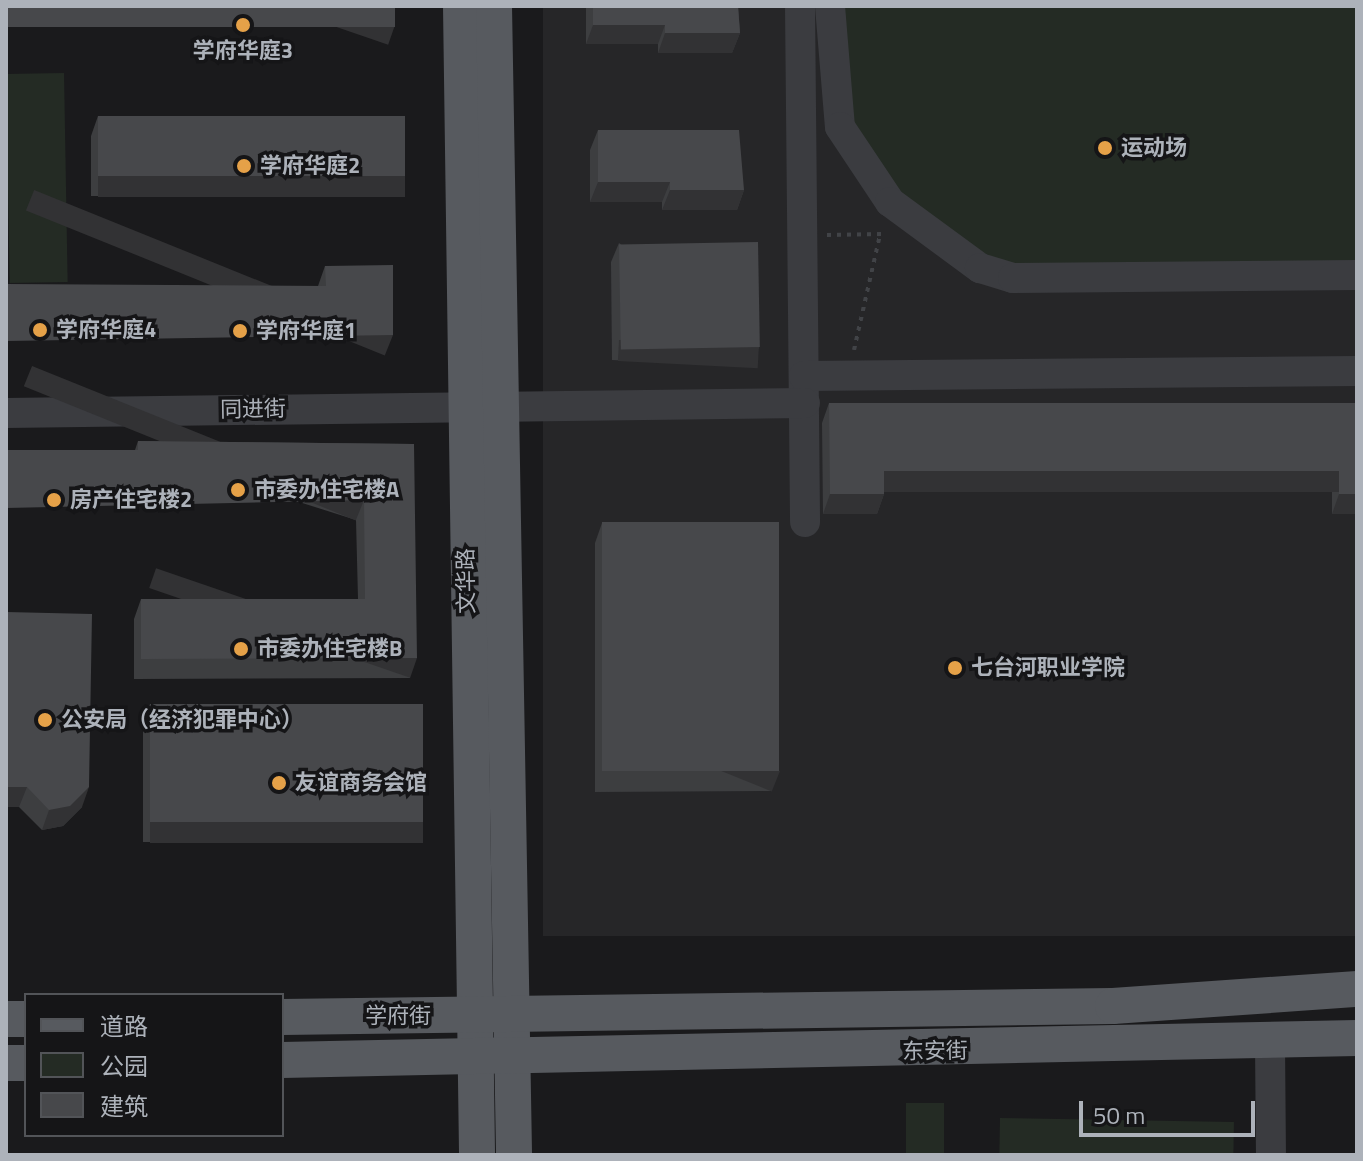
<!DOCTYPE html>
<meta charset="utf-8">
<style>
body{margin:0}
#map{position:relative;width:1363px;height:1161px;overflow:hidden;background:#1a1a1c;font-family:"Titillium Web","Noto Sans SC",sans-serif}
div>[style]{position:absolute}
.built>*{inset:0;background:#262628;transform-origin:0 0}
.green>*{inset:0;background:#242b24;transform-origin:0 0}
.path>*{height:4px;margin-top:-2px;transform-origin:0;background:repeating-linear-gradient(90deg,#414347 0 4px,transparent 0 10px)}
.minor>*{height:30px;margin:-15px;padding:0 15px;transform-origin:15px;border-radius:15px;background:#3b3c40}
.major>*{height:36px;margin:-18px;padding:0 18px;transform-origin:18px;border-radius:18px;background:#575a5f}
.wall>*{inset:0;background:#3d3e40}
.shaded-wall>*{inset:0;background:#323234;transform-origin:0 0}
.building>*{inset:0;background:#47484b;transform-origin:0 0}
.dots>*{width:22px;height:22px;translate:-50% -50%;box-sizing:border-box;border:4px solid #151517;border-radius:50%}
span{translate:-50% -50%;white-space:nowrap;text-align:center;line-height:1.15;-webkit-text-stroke:7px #151517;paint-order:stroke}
.poi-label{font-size:22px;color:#adb2ba;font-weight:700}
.left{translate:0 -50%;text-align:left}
.street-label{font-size:22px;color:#adb2ba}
.frame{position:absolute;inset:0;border:8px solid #adb2ba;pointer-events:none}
.legend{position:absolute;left:24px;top:993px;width:260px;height:144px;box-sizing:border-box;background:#151517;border:2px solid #525458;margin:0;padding:10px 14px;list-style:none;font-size:24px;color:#adb2ba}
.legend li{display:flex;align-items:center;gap:16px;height:40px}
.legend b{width:40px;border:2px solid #525458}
.scale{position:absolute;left:1079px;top:1101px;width:176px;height:36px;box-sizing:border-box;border:4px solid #adb2ba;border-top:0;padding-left:10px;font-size:24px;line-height:28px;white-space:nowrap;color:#adb2ba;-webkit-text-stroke:6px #151517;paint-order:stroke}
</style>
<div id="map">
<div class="built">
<div style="left:543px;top:6px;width:814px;height:930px"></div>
</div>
<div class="green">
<div style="clip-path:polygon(830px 6px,1357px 6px,1357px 275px,1013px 278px,946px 249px,840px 127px)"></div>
<div style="left:64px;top:73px;width:209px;height:58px;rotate:89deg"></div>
<div style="left:906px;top:1103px;width:38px;height:52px"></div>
<div style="left:1000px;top:1118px;width:234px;height:37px;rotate:1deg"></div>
</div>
<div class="path">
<div style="left:827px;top:235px;width:55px;rotate:-1deg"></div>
<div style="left:854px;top:350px;width:118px;rotate:-77.3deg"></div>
</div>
<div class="minor">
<div style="left:800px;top:6px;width:516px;rotate:89.44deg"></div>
<div style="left:830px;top:6px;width:121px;rotate:85.3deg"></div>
<div style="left:840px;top:127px;width:90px;rotate:56.3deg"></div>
<div style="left:890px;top:202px;width:112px;rotate:36.3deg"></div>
<div style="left:980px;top:268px;width:34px;rotate:17deg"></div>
<div style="left:1013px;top:278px;width:344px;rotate:-0.5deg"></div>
<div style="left:804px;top:376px;width:553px;rotate:-0.52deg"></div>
<div style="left:6px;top:413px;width:799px;rotate:-0.72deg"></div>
<div style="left:1270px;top:1044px;width:111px;rotate:89.5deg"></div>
</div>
<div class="major">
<div style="left:461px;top:6px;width:1149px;rotate:89.2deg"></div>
<div style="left:494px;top:6px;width:1149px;rotate:89deg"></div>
<div style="left:282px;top:1017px;width:831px;rotate:-0.76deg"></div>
<div style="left:1113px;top:1006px;width:245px;rotate:-4deg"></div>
<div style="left:6px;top:1019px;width:20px"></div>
<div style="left:282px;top:1060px;width:1075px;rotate:-1.17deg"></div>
<div style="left:6px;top:1063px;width:20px"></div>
</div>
<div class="wall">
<div style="clip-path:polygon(586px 6px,738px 6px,740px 33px,732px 53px,658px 53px,658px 44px,586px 44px)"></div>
<div style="clip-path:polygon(98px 116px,405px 176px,398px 196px,91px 196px,91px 136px)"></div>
<div style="clip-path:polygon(598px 130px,744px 190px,737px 210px,662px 210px,662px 202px,590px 202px,590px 150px)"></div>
<div style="clip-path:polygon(619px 243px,759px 347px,752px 367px,612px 360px,611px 262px)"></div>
<div style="clip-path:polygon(325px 266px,385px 355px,318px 286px)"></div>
<div style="clip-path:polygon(829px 403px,1357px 403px,1357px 514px,1332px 514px,1332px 491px,884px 491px,884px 494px,877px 514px,823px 514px,822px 423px)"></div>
<div style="clip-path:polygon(138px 441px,414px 444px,410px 678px,134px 679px,134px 619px,141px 599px,358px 599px,356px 520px,135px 450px)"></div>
<div style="clip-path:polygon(602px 523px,772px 791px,595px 792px,595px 543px)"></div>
<div style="clip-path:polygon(6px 612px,82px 807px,63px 826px,42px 830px,19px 807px)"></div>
<div style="clip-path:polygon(150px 704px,423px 822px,416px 842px,143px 842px,143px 724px)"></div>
</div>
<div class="shaded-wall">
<div style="left:395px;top:25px;width:21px;height:389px;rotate:109deg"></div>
<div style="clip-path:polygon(593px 25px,665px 25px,658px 44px,586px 44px)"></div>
<div style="clip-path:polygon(665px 33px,740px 33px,732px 53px,658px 53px)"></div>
<div style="left:98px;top:176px;width:307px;height:21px"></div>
<div style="clip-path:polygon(598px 182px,670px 182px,662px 202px,590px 202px)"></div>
<div style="clip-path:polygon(670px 190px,744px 190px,737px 210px,662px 210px)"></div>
<div style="left:393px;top:335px;width:22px;height:387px;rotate:112deg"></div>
<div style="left:619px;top:340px;width:140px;height:21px;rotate:3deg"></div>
<div style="left:884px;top:471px;width:455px;height:21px"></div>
<div style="clip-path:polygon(830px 494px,884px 494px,877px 514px,823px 514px)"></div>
<div style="clip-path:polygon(1339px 494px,1357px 494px,1357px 514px,1332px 514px)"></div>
<div style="left:364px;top:500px;width:22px;height:358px;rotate:112deg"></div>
<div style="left:417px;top:658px;width:21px;height:276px;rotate:109deg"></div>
<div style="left:780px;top:771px;width:22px;height:177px;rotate:112deg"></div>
<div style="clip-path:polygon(6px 787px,27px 787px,19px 807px,6px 807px)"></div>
<div style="clip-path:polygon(89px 787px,82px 807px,63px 826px,42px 830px,49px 810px)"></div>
<div style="left:150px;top:822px;width:273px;height:21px"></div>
</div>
<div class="building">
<div style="left:6px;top:6px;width:389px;height:21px"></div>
<div style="clip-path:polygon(593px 6px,738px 6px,740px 33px,665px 33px,665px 25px,593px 25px)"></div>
<div style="left:98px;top:116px;width:307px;height:60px"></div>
<div style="clip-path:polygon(598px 130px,739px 130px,744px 190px,670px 190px,670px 182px,598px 182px)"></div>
<div style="left:758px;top:242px;width:105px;height:139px;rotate:89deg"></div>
<div style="clip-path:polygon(393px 265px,393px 335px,6px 341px,6px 284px,326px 286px,325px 266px)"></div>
<div style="clip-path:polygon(829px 403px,1357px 403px,1357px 494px,1339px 494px,1339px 471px,884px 471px,884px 494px,830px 494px)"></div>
<div style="clip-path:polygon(138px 441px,414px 444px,417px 658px,141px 659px,141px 599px,365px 599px,364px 500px,6px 508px,6px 450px,138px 450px)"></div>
<div style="left:779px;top:522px;width:249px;height:177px;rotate:90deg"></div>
<div style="clip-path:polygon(6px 612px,92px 614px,89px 787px,70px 806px,49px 810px,27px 787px,6px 787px)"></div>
<div style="left:150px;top:704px;width:273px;height:118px"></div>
</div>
<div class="dots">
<div style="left:243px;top:25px;background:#e5a148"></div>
<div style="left:1105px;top:148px;background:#e5a148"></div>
<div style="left:244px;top:166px;background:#e5a148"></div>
<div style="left:40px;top:330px;background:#e5a148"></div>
<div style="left:240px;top:331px;background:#e5a148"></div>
<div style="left:238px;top:490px;background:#e5a148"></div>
<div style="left:54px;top:500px;background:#e5a148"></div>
<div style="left:241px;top:649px;background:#e5a148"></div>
<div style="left:955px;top:668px;background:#e5a148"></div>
<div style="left:45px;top:720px;background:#e5a148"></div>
<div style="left:279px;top:783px;background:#e5a148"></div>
</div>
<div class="poi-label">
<span style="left:243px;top:51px">学府华庭3</span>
<span class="left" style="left:1121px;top:148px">运动场</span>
<span class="left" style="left:260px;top:166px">学府华庭2</span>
<span class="left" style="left:56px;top:330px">学府华庭4</span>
<span class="left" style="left:256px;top:331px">学府华庭1</span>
<span class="left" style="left:254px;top:490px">市委办住宅楼A</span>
<span class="left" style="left:70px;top:500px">房产住宅楼2</span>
<span class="left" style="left:257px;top:649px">市委办住宅楼B</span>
<span class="left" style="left:971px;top:668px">七台河职业学院</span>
<span class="left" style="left:61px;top:720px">公安局（经济犯罪中心）</span>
<span class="left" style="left:295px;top:783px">友谊商务会馆</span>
</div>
<div class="street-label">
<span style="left:253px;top:409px;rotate:-1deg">同进街</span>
<span style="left:466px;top:581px;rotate:-91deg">文华路</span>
<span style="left:398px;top:1016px">学府街</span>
<span style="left:935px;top:1051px;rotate:-1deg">东安街</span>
</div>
<div class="frame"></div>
<ul class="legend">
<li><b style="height:10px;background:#575a5f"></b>道路</li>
<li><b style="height:22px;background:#242b24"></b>公园</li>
<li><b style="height:22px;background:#47484b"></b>建筑</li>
</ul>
<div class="scale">50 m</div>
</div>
